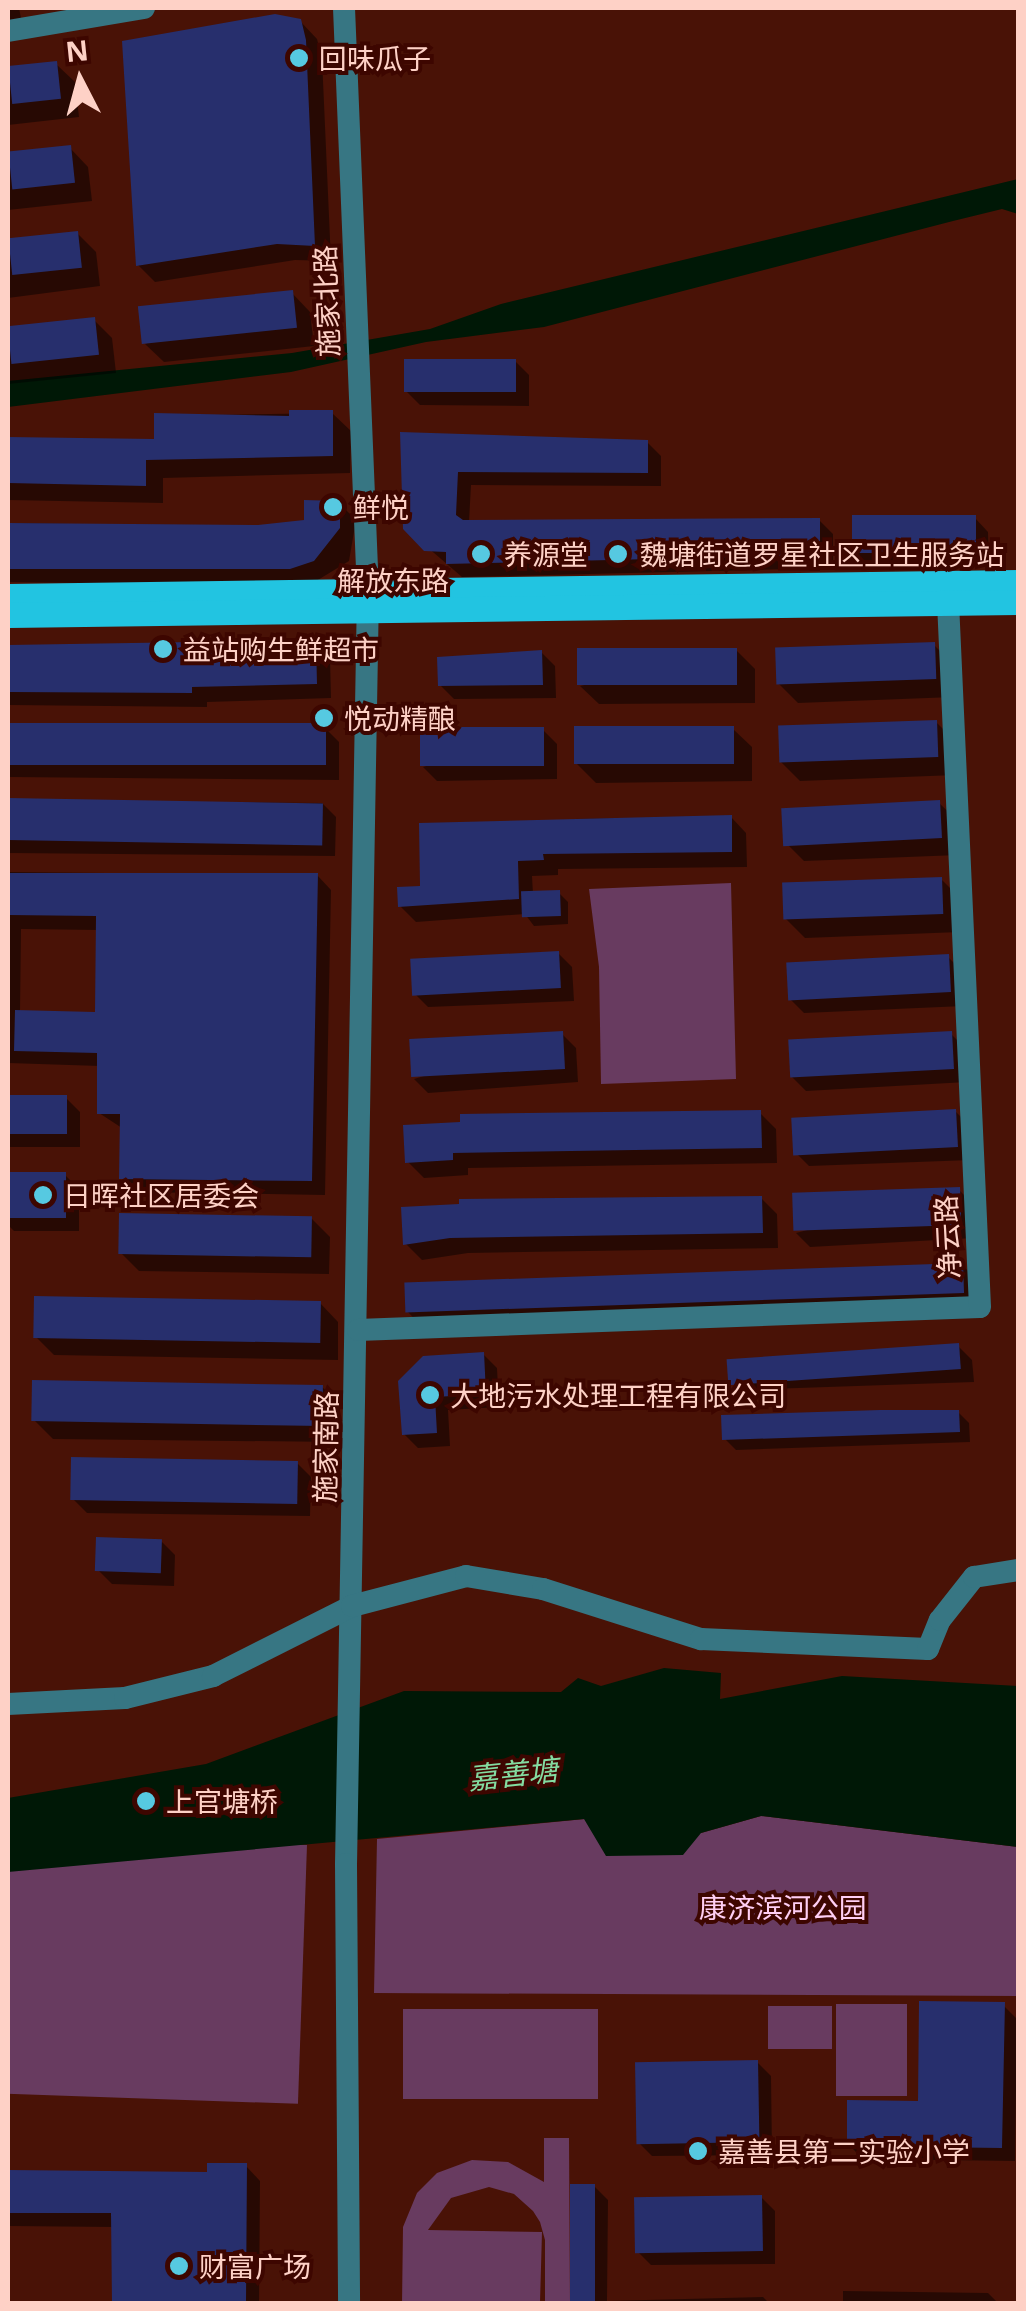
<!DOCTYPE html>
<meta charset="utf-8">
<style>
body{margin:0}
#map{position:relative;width:1026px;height:2311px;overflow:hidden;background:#491206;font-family:"Open Sans","Noto Sans SC",sans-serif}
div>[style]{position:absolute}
.green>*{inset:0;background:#683b60;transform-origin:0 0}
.water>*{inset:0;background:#001806}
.shadow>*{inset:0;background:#0007}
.building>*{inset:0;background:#272f6d;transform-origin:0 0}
.minor>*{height:22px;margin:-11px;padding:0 11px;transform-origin:11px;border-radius:11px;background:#377683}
.major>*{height:25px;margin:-12.5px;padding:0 12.5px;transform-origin:12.5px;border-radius:12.5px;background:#22c4e1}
.dots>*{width:28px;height:28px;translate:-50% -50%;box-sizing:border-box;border:5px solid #3d0600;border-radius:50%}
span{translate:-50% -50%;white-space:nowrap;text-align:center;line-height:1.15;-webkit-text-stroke:8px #3d0600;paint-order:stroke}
.poi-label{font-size:28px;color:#fed1c6}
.left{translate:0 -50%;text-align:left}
.street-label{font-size:28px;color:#fed1c6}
.park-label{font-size:28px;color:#fecef3}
.water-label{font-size:30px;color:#84dca1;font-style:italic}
.frame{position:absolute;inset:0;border:10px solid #fed1c6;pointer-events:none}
.north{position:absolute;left:30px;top:30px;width:100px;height:100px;-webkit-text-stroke:8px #3d0600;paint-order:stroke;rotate:354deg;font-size:28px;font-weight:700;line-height:40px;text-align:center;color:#fed1c6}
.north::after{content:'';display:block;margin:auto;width:35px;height:45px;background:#fed1c6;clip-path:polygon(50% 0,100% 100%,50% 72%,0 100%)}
</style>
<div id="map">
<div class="green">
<div style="clip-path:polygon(731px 883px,736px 1079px,601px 1084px,599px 967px,589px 889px)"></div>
<div style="clip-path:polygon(761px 1816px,1018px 1847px,1018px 1996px,374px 1993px,377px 1839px,585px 1819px,701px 1833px)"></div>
<div style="left:307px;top:1845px;width:259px;height:300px;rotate:92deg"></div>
<div style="left:836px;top:2004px;width:71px;height:92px"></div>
<div style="left:768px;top:2006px;width:64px;height:43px"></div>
<div style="left:403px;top:2009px;width:195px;height:90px"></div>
<div style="clip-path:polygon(544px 2138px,569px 2138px,570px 2303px,545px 2303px,545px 2240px,540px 2222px,533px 2211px,514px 2194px,489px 2187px,451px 2198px,428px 2230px,542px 2232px,540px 2303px,402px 2304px,403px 2227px,417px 2193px,437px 2173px,472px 2160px,508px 2162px,544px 2182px)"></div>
</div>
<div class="water">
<div style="clip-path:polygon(1018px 179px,1018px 214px,1002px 209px,953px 221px,544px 327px,426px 342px,291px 372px,8px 407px,8px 381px,292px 353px,430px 329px,501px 304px)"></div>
<div style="clip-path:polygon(664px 1668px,721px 1673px,720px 1699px,842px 1676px,1018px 1686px,1018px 1847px,761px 1816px,701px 1833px,683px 1855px,606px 1856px,584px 1819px,8px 1872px,8px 1798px,206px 1764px,404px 1691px,561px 1692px,578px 1678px,601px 1686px)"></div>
</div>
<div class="shadow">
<div style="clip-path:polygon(8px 8px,19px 8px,21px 18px,8px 21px)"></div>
<div style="clip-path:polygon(300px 21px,317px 39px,322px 58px,331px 261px,295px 260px,155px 282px,138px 265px)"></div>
<div style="clip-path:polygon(56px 64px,75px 82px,79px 117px,8px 125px,8px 69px)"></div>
<div style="clip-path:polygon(70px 148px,88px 167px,92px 201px,8px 210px,8px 156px)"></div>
<div style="clip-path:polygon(77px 233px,96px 252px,100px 286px,8px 298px,8px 242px)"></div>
<div style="clip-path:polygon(292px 293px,310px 312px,314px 346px,164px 362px,145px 344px)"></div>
<div style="clip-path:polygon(94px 320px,112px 338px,116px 373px,8px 384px,8px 329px)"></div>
<div style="clip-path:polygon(515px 361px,529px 375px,529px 406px,420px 405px,406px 391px)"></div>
<div style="clip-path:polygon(332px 413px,351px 431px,350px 473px,163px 478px,163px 503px,8px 500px,8px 439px,156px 442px,157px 416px)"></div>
<div style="clip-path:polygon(402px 435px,647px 442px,661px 456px,661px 486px,471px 485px,469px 522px,819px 520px,833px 534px,833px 568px,462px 577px,405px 528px)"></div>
<div style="clip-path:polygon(339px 503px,356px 520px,349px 561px,308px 586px,8px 582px,8px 523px,258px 527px,306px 522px)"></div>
<div style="clip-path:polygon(975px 518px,988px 532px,989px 566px,868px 567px,854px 553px)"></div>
<div style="clip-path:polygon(315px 642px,330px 658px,331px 698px,207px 702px,207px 707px,8px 705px,8px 647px)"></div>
<div style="clip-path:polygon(934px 645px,952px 663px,954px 697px,798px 703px,779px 684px)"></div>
<div style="clip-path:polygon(736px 650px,755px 669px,755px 703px,599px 704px,580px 686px)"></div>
<div style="clip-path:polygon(541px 652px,555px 666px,556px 698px,454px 699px,440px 685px)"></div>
<div style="clip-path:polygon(936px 722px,955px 741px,956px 775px,800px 781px,781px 762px)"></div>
<div style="clip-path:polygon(8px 725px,325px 728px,339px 742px,339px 780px,8px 777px)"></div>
<div style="clip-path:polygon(733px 729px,752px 747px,752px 781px,596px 783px,577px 764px)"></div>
<div style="clip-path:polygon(543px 730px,557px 744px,557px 779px,437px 781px,423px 767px)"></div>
<div style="clip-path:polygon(8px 801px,322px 803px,336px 817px,335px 856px,8px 853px)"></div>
<div style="clip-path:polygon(939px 803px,958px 821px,959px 855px,804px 861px,785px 842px)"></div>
<div style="clip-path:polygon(731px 817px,746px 833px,747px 867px,558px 869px,558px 875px,532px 876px,533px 894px,559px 893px,568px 902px,568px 924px,534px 926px,525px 914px,416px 922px,400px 906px,423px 888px,574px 819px)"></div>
<div style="clip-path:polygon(evenodd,8px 872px,317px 875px,331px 890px,325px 1195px,136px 1192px,122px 1178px,122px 1128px,99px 1113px,100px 1066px,8px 1063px,8px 872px,21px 929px,98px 930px,98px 1014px,20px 1012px,21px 929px)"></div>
<div style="clip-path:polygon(941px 879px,960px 898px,960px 932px,805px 938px,786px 919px)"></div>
<div style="clip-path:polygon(558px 953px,572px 967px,574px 1001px,428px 1007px,414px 993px)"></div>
<div style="clip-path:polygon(948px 957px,962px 971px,964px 1006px,804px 1013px,790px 999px)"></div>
<div style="clip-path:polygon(562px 1034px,576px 1048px,578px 1082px,428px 1093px,414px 1079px)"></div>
<div style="clip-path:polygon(951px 1034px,965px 1048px,967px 1082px,806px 1091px,792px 1077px)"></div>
<div style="clip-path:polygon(8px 1098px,66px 1098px,80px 1112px,80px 1147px,8px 1147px)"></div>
<div style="clip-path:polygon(955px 1111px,969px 1125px,971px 1160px,809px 1166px,795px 1152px)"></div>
<div style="clip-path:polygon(760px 1113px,776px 1129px,777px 1163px,468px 1168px,468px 1175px,424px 1178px,408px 1162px,406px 1127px)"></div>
<div style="clip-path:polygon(8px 1175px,65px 1175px,79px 1189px,79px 1231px,14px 1231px,8px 1225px)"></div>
<div style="clip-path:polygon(959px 1190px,973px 1204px,974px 1238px,810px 1247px,796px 1233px)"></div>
<div style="clip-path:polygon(761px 1198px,777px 1214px,778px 1248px,468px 1253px,422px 1260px,406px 1244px,461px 1206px)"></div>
<div style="clip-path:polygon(311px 1218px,330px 1237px,329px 1274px,139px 1271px,121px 1253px)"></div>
<div style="clip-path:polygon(962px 1265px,977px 1280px,979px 1307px,423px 1328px,408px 1312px)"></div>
<div style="clip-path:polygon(320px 1303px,338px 1322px,338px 1360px,54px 1355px,36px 1337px)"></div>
<div style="clip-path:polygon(958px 1346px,972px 1360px,974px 1382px,743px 1390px,729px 1376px)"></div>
<div style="clip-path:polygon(483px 1354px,497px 1368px,499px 1407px,448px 1410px,450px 1446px,418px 1448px,404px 1434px,401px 1382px)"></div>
<div style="clip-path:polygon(321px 1386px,340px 1404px,339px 1442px,53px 1439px,34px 1420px)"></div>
<div style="clip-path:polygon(958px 1412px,969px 1423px,970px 1442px,736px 1450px,725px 1439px)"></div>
<div style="clip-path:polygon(297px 1463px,311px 1477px,310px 1516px,87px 1513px,73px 1499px)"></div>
<div style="clip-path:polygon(161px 1541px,175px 1555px,174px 1586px,112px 1584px,98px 1570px)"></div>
<div style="clip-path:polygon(1003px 2005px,1017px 2019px,1015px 2161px,863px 2159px,849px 2145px,920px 2103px)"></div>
<div style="clip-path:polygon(757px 2062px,771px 2076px,772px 2155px,652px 2156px,638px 2142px)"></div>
<div style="clip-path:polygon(246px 2166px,260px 2181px,259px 2304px,114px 2304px,114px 2227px,8px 2226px,8px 2173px,210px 2175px)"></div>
<div style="clip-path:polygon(594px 2186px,608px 2200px,607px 2301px,763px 2297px,770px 2304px,571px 2304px)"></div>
<div style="clip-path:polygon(761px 2197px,775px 2211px,775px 2264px,651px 2265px,637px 2251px)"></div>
<div style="clip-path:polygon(843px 2291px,988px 2293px,999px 2304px,843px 2304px)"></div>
</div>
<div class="building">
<div style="clip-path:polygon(275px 14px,301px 19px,306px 40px,315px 246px,277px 244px,136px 266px,122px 41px)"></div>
<div style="left:57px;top:61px;width:38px;height:49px;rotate:84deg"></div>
<div style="left:71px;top:145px;width:38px;height:63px;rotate:84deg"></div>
<div style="left:78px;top:231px;width:37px;height:70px;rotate:84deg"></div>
<div style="left:293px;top:290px;width:38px;height:156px;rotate:84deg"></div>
<div style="left:95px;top:317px;width:38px;height:88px;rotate:84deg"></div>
<div style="left:404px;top:359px;width:112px;height:33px"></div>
<div style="clip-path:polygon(289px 410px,333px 410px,333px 456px,146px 460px,146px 486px,8px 483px,8px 437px,154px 439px,154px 413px,289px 416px)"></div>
<div style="clip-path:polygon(400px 432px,648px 440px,648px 473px,458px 472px,456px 515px,463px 520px,820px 518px,820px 555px,446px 564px,446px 552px,424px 551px,403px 529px)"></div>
<div style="clip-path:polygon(304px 500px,340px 501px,340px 528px,314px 561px,290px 569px,8px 569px,8px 523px,258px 525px,304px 520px)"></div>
<div style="left:976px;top:515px;width:38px;height:124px;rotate:90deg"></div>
<div style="clip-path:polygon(316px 640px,317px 684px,192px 687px,192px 693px,8px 692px,8px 645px)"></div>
<div style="left:935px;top:642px;width:37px;height:160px;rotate:88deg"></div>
<div style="left:737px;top:648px;width:37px;height:160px;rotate:90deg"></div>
<div style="clip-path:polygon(542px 650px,543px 685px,438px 686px,437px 657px)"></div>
<div style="left:937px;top:720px;width:37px;height:159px;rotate:88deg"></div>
<div style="left:8px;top:723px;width:318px;height:42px"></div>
<div style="left:734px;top:726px;width:38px;height:160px;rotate:90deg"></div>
<div style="left:544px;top:727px;width:39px;height:124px;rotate:90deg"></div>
<div style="left:8px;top:798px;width:315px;height:42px;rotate:1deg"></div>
<div style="left:940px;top:800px;width:38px;height:159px;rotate:87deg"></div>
<div style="clip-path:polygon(732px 815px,732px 852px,543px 854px,544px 860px,518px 861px,519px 899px,398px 907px,397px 887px,420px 886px,419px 823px)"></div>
<div style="clip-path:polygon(8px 873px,318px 873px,312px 1181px,119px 1179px,120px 1114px,97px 1114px,97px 1053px,14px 1051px,15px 1010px,95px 1012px,96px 916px,8px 915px)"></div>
<div style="left:942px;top:877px;width:37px;height:160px;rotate:88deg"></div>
<div style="left:560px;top:890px;width:26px;height:39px;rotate:88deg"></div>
<div style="left:559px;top:951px;width:37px;height:149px;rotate:87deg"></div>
<div style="left:949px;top:954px;width:38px;height:163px;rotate:87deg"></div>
<div style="left:563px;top:1031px;width:38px;height:154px;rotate:87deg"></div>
<div style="left:952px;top:1031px;width:38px;height:164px;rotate:87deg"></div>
<div style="left:8px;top:1095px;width:59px;height:39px"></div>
<div style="left:956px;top:1109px;width:38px;height:165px;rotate:87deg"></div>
<div style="clip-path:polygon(761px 1110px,762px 1148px,453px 1153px,453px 1160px,405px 1163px,403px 1125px,460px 1122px,460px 1114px)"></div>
<div style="left:66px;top:1172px;width:46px;height:58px;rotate:90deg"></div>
<div style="left:960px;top:1187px;width:38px;height:168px;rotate:88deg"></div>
<div style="clip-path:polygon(762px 1196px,763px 1233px,450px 1238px,403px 1245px,401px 1207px,459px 1204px,459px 1199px)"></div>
<div style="left:119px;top:1213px;width:193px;height:41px;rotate:1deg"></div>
<div style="left:963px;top:1263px;width:30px;height:559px;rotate:88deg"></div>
<div style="left:34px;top:1296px;width:287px;height:42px;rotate:1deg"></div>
<div style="left:959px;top:1343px;width:26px;height:233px;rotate:86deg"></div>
<div style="clip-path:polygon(484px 1352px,486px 1394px,435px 1397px,437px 1433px,402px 1435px,398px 1381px,423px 1356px)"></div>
<div style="left:32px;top:1380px;width:291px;height:41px;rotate:1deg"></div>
<div style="clip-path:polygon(880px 1410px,959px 1410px,960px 1432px,722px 1440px,721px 1415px)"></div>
<div style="left:71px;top:1457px;width:227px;height:43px;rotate:1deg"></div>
<div style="left:96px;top:1537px;width:66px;height:34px;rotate:2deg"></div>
<div style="clip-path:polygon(919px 2001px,1005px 2002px,1002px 2148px,847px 2146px,847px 2100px,918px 2101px)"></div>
<div style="left:758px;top:2060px;width:82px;height:123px;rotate:89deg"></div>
<div style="clip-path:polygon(207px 2163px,247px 2163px,246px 2304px,112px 2304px,111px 2213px,8px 2213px,8px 2170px,207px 2172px)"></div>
<div style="left:570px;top:2184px;width:25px;height:120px"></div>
<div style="left:762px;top:2195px;width:56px;height:128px;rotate:89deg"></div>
</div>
<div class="minor">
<div style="left:344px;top:8px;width:584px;rotate:87.65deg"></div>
<div style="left:368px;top:592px;width:1272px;rotate:90.99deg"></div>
<div style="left:346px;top:1864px;width:440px;rotate:89.6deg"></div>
<div style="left:8px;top:31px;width:138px;rotate:-9.6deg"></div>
<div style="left:358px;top:1330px;width:622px;rotate:-2.12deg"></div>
<div style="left:980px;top:1307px;width:705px;rotate:-92.6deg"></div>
<div style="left:8px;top:1704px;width:117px;rotate:-2.9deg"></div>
<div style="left:125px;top:1698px;width:91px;rotate:-14deg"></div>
<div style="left:213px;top:1676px;width:156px;rotate:-26.7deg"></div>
<div style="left:352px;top:1606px;width:118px;rotate:-14.7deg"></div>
<div style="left:466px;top:1576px;width:78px;rotate:9.6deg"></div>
<div style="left:543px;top:1589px;width:166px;rotate:17.6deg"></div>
<div style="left:701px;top:1639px;width:227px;rotate:2.5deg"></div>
<div style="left:928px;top:1649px;width:31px;rotate:-68deg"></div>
<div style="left:940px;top:1620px;width:55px;rotate:-51.7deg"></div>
<div style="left:974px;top:1577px;width:45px;rotate:-9deg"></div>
</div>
<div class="major">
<div style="left:8px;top:596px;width:1010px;rotate:-0.79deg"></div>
<div style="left:8px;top:615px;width:1010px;rotate:-0.74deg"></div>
</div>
<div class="dots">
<div style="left:299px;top:58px;background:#56c9e1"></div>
<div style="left:333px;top:507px;background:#56c9e1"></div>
<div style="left:481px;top:554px;background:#56c9e1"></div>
<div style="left:618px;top:554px;background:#56c9e1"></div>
<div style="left:163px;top:649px;background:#56c9e1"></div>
<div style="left:324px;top:718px;background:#56c9e1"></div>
<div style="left:43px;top:1195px;background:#56c9e1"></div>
<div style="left:430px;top:1395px;background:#56c9e1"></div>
<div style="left:146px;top:1801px;background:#56c9e1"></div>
<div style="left:698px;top:2151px;background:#56c9e1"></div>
<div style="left:179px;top:2266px;background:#56c9e1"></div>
</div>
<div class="poi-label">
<span class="left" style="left:319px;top:58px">回味瓜子</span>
<span class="left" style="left:353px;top:507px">鲜悦</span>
<span class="left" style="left:504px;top:554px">养源堂</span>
<span class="left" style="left:640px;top:554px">魏塘街道罗星社区卫生服务站</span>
<span class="left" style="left:183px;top:649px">益站购生鲜超市</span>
<span class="left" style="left:344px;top:718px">悦动精酿</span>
<span class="left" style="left:63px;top:1195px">日晖社区居委会</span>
<span class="left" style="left:450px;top:1395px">大地污水处理工程有限公司</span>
<span class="left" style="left:166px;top:1801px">上官塘桥</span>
<span class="left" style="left:718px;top:2151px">嘉善县第二实验小学</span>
<span class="left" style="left:199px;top:2266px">财富广场</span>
</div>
<div class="street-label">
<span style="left:326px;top:301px;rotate:-92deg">施家北路</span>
<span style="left:393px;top:580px">解放东路</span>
<span style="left:947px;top:1237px;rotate:-93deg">净云路</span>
<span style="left:325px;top:1447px;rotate:-89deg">施家南路</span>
</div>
<div class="park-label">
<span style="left:783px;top:1907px">康济滨河公园</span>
</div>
<div class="water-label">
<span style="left:513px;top:1774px;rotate:-6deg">嘉善塘</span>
</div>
<div class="frame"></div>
<div class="north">N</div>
</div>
